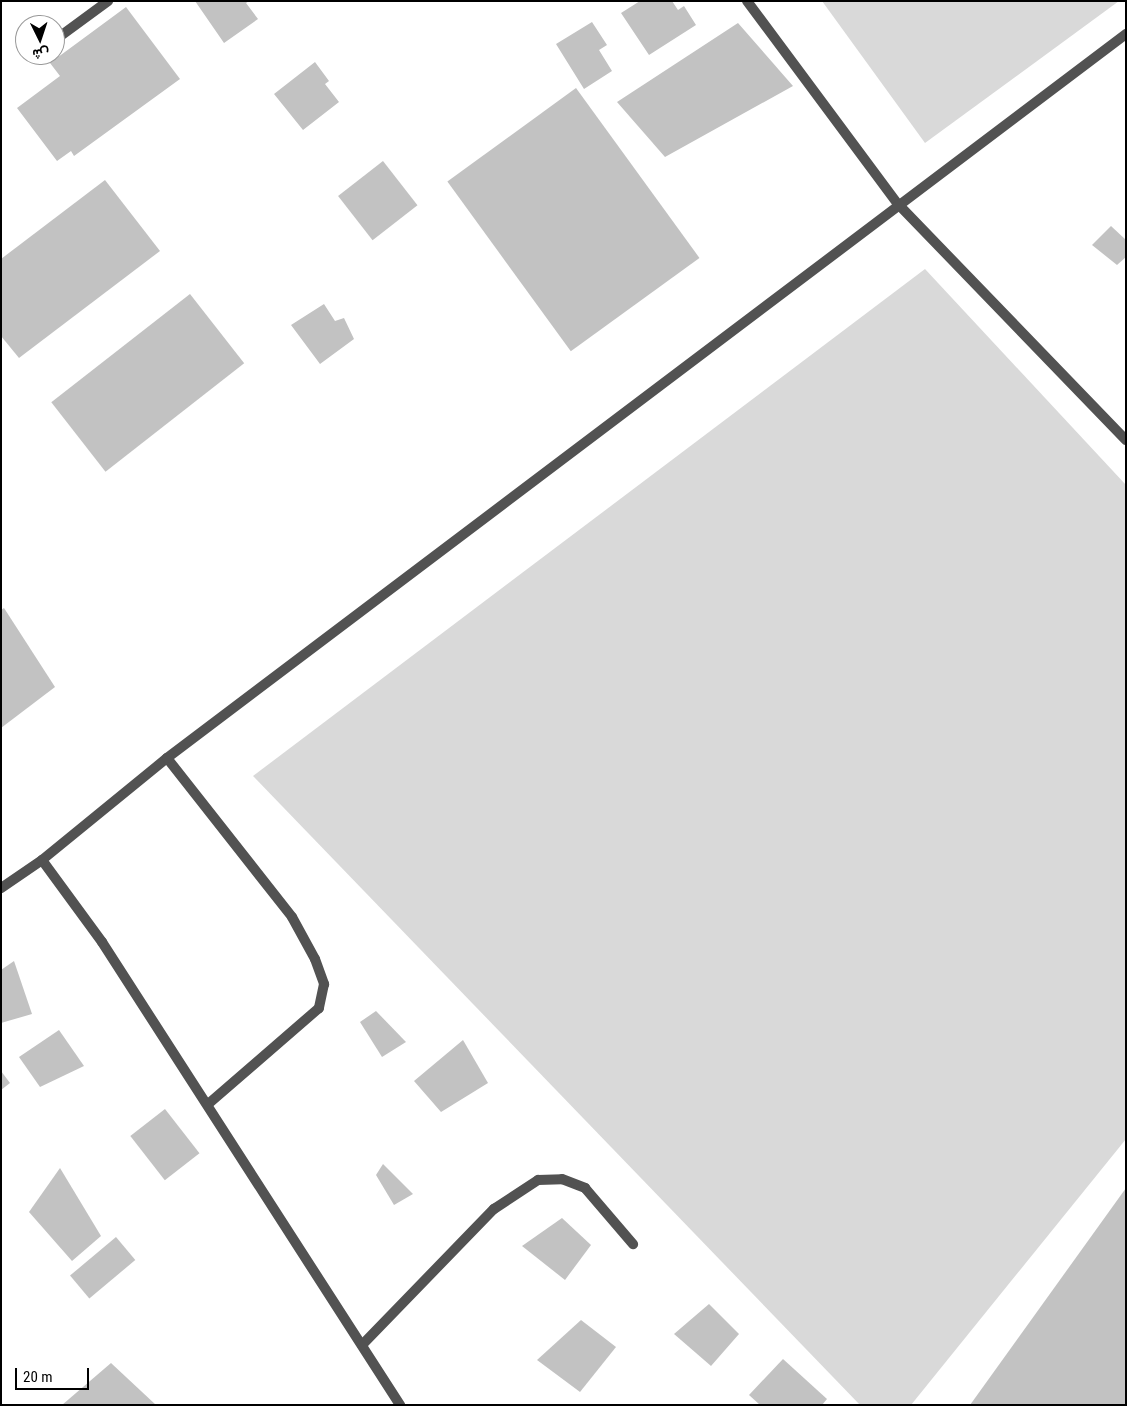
<!DOCTYPE html>
<meta charset="utf-8">
<style>
body{margin:0}
#map{position:relative;width:1127px;height:1406px;overflow:hidden;background:#fff;font-family:"Roboto Condensed",Vazirmatn,sans-serif}
div>[style]{position:absolute}
.green>*{inset:0;background:#d9d9d9}
.building>*{inset:0;background:#c2c2c2;transform-origin:0 0}
.minor>*{height:10px;margin:-5px;padding:0 5px;transform-origin:5px;border-radius:5px;background:#525252}
span{translate:-50% -50%;white-space:nowrap;text-align:center;line-height:1.15;-webkit-text-stroke:4.5px #fff;paint-order:stroke}
.frame{position:absolute;inset:0;border:2px solid #000;pointer-events:none}
.north{position:absolute;left:15px;top:15px;width:50px;height:50px;box-sizing:border-box;background:#fff;border:1px solid #999;border-radius:50%;rotate:176deg;font-size:14px;font-weight:700;line-height:20px;text-align:center;color:#000}
.north::after{content:'';display:block;margin:auto;width:18px;height:22px;background:#000;clip-path:polygon(50% 0,100% 100%,50% 72%,0 100%)}
.scale{position:absolute;left:15px;top:1368px;width:74px;height:22px;box-sizing:border-box;border:2px solid #000;border-top:0;padding-left:6px;font-size:15px;line-height:18px;white-space:nowrap;color:#000;-webkit-text-stroke:4px #fff;paint-order:stroke}
</style>
<div id="map">
<div class="green">
<div style="clip-path:polygon(822px 1px,1119px 1px,925px 143px)"></div>
<div style="clip-path:polygon(925px 269px,1126px 485px,1126px 1139px,911px 1405px,860px 1405px,253px 776px)"></div>
</div>
<div class="building">
<div style="clip-path:polygon(195px 1px,249px 1px,246px 3px,258px 19px,224px 43px)"></div>
<div style="clip-path:polygon(640px 1px,672px 1px,678px 10px,684px 6px,696px 25px,649px 55px,621px 13px)"></div>
<div style="clip-path:polygon(126px 7px,180px 79px,74px 156px,71px 151px,57px 161px,17px 108px,60px 76px,50px 63px)"></div>
<div style="clip-path:polygon(592px 22px,607px 45px,599px 50px,612px 71px,584px 89px,556px 44px)"></div>
<div style="clip-path:polygon(738px 23px,793px 86px,665px 157px,617px 102px)"></div>
<div style="clip-path:polygon(315px 62px,329px 81px,325px 84px,339px 102px,303px 130px,274px 94px)"></div>
<div style="left:576px;top:88px;width:210px;height:159px;rotate:54deg"></div>
<div style="left:383px;top:161px;width:56px;height:57px;rotate:52deg"></div>
<div style="clip-path:polygon(105px 180px,160px 251px,19px 358px,1px 336px,1px 259px)"></div>
<div style="clip-path:polygon(1111px 226px,1126px 240px,1126px 257px,1117px 265px,1092px 245px)"></div>
<div style="left:190px;top:294px;width:88px;height:176px;rotate:52deg"></div>
<div style="clip-path:polygon(324px 304px,335px 321px,344px 318px,354px 339px,320px 364px,291px 325px)"></div>
<div style="clip-path:polygon(4px 608px,55px 687px,1px 728px,1px 610px)"></div>
<div style="clip-path:polygon(14px 961px,32px 1014px,1px 1023px,1px 970px)"></div>
<div style="clip-path:polygon(376px 1011px,406px 1042px,382px 1057px,360px 1022px)"></div>
<div style="clip-path:polygon(59px 1030px,84px 1066px,40px 1087px,19px 1057px)"></div>
<div style="clip-path:polygon(463px 1040px,488px 1083px,441px 1112px,414px 1081px)"></div>
<div style="clip-path:polygon(1px 1071px,10px 1083px,1px 1090px)"></div>
<div style="left:165px;top:1109px;width:56px;height:44px;rotate:52deg"></div>
<div style="clip-path:polygon(383px 1164px,413px 1194px,394px 1205px,376px 1175px)"></div>
<div style="clip-path:polygon(60px 1168px,101px 1236px,72px 1261px,29px 1212px)"></div>
<div style="clip-path:polygon(1126px 1188px,1126px 1405px,970px 1405px)"></div>
<div style="clip-path:polygon(562px 1218px,591px 1245px,565px 1280px,522px 1246px)"></div>
<div style="left:116px;top:1237px;width:30px;height:60px;rotate:50deg"></div>
<div style="clip-path:polygon(709px 1304px,739px 1334px,711px 1366px,674px 1334px)"></div>
<div style="clip-path:polygon(581px 1320px,616px 1347px,580px 1392px,537px 1360px)"></div>
<div style="clip-path:polygon(783px 1359px,827px 1399px,822px 1405px,760px 1405px,749px 1395px)"></div>
<div style="clip-path:polygon(111px 1363px,156px 1405px,62px 1405px)"></div>
</div>
<div class="minor">
<div style="left:747px;top:1px;width:253px;rotate:53.4deg"></div>
<div style="left:898px;top:204px;width:328px;rotate:46deg"></div>
<div style="left:55px;top:40px;width:66px;rotate:-36.3deg"></div>
<div style="left:167px;top:758px;width:202px;rotate:51.8deg"></div>
<div style="left:292px;top:917px;width:48px;rotate:61.3deg"></div>
<div style="left:315px;top:959px;width:27px;rotate:70deg"></div>
<div style="left:324px;top:984px;width:25px;rotate:102deg"></div>
<div style="left:319px;top:1008px;width:147px;rotate:139.1deg"></div>
<div style="left:42px;top:860px;width:102px;rotate:53.8deg"></div>
<div style="left:102px;top:942px;width:551px;rotate:57.23deg"></div>
<div style="left:1px;top:888px;width:50px;rotate:-34.3deg"></div>
<div style="left:42px;top:860px;width:161px;rotate:-39.2deg"></div>
<div style="left:167px;top:758px;width:1202px;rotate:-37.05deg"></div>
<div style="left:362px;top:1345px;width:190px;rotate:-45.9deg"></div>
<div style="left:494px;top:1209px;width:53px;rotate:-33.4deg"></div>
<div style="left:538px;top:1180px;width:24px;rotate:-2deg"></div>
<div style="left:562px;top:1179px;width:25px;rotate:21deg"></div>
<div style="left:585px;top:1188px;width:74px;rotate:49.4deg"></div>
</div>
<div class="frame"></div>
<div class="north">ش</div>
<div class="scale">20 m</div>
</div>
